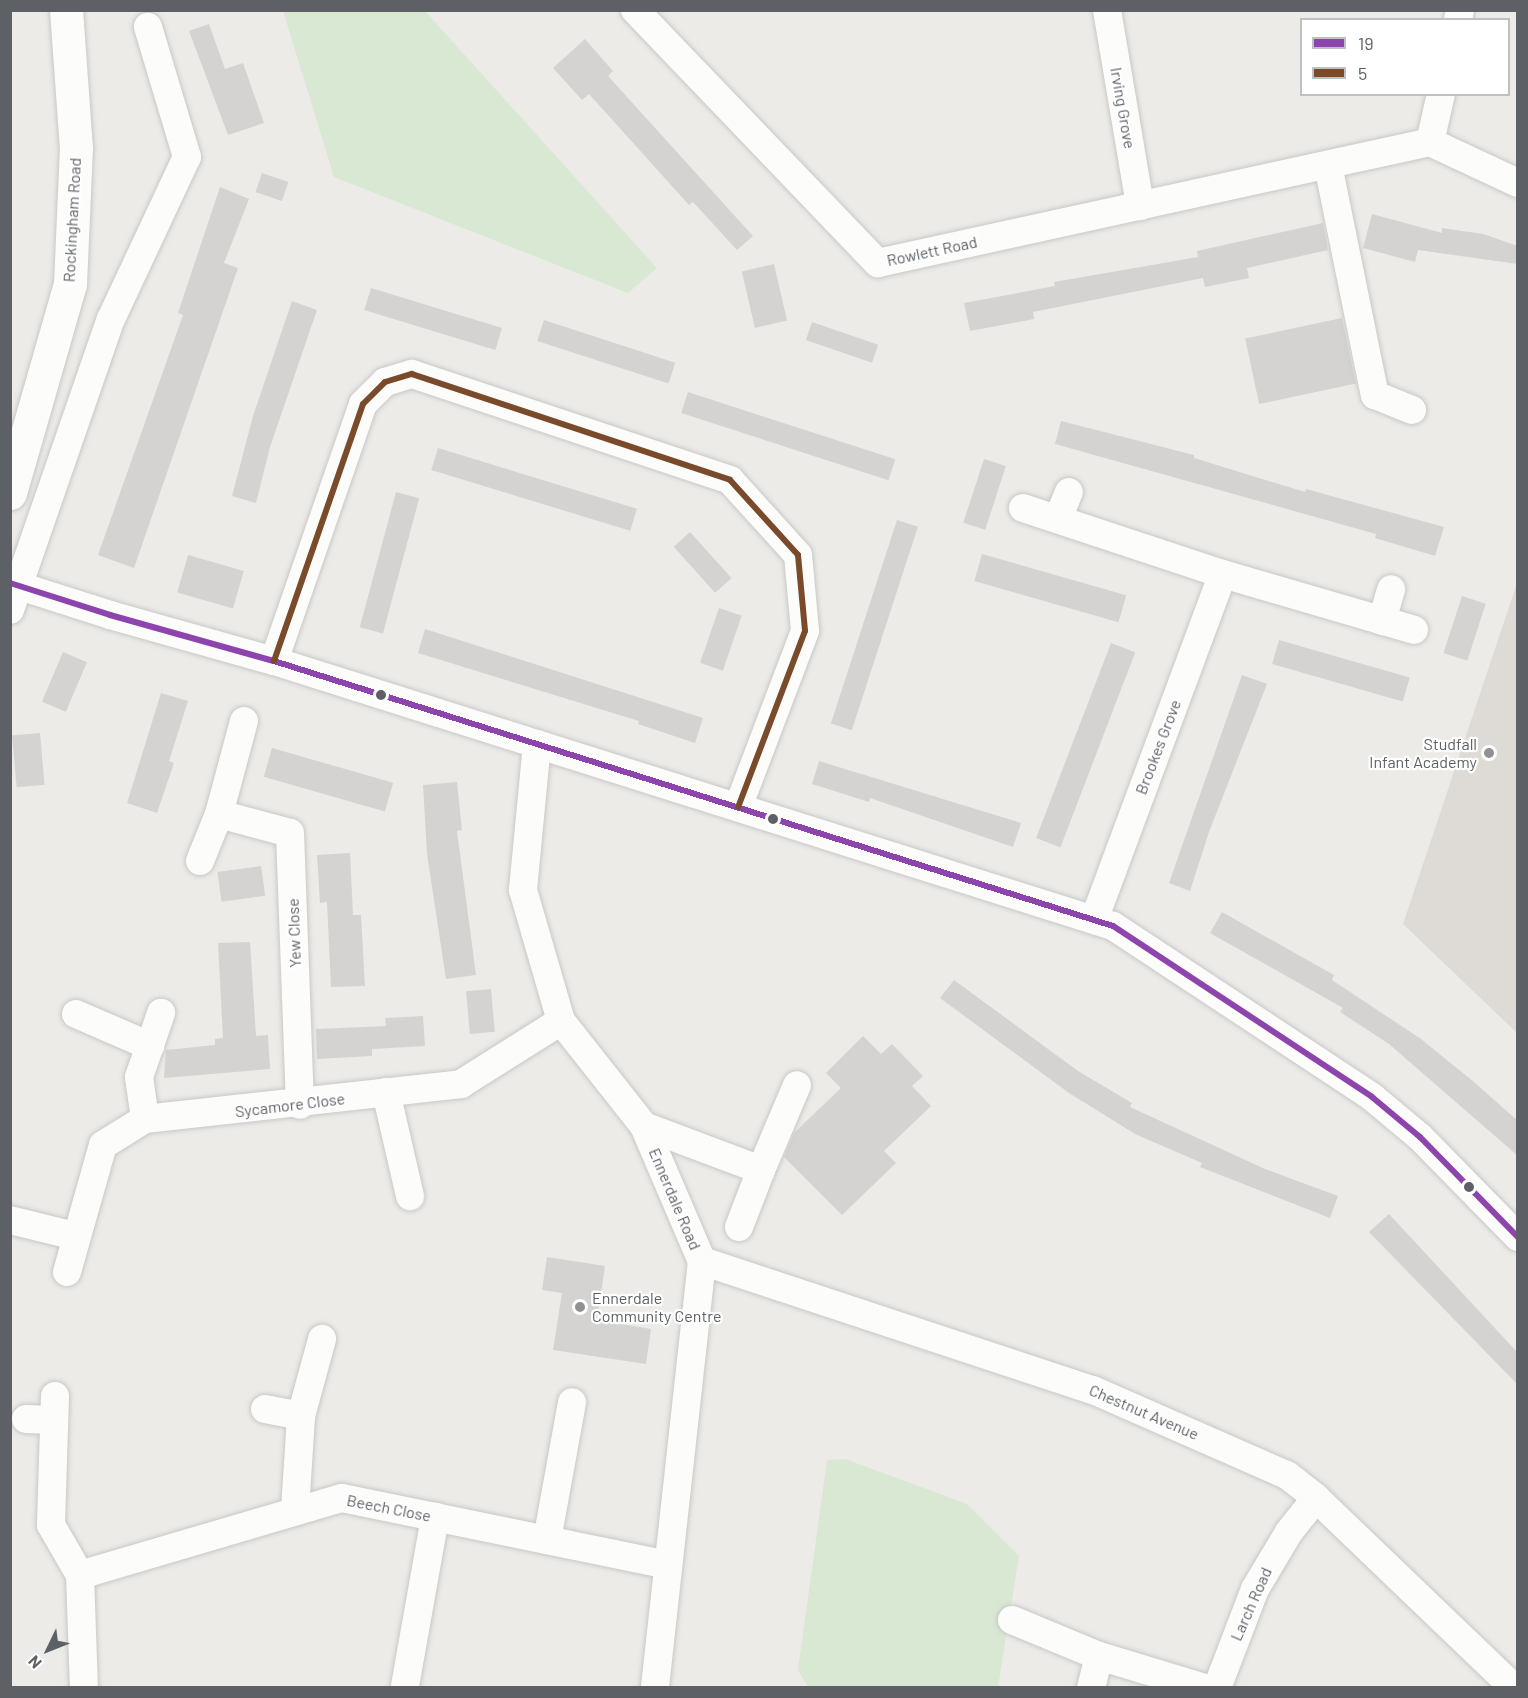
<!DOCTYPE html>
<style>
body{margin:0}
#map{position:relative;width:1528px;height:1698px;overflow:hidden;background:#edebe7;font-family:Barlow,sans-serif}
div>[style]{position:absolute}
.education>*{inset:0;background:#dedbd7}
.green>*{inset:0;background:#d8e8d3}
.building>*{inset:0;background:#d4d3d1;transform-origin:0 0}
.roads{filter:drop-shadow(0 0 2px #c8c8c8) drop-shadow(0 0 2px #c8c8c8)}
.minor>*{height:28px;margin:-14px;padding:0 14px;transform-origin:14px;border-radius:14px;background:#fcfcfb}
.tertiary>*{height:33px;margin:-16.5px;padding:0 16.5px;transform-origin:16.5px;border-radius:16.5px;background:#fcfcfb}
.bus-1>*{height:6px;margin:-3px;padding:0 3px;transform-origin:3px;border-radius:3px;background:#8e44ad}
.bus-2>*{height:6px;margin:-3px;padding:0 3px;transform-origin:3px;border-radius:3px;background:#7a4b2a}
.dots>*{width:16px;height:16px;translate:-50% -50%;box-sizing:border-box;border:3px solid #fff;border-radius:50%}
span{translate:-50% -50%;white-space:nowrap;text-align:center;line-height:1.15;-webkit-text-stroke:4.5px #fff;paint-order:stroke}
.street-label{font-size:16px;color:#5d6165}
.poi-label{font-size:16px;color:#5d6165}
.right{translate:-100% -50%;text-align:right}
.left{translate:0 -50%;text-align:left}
.frame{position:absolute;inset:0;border:12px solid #5d6165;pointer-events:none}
.legend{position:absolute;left:1300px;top:18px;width:210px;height:78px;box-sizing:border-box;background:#fff;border:2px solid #bec0c1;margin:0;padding:8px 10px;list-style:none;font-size:18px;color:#5d6165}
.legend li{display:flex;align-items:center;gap:12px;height:30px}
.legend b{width:30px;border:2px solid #bec0c1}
.north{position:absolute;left:18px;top:1620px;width:60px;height:60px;-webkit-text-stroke:4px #fff;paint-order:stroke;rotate:227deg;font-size:16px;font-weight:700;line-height:24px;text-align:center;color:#5d6165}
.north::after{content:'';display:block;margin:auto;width:21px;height:27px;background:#5d6165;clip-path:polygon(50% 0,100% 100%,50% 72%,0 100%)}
</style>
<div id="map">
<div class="education">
<div style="clip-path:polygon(1517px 583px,1517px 1033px,1403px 924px)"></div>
</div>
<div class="green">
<div style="clip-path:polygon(283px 11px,425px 11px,657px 268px,628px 293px,334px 177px)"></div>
<div style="clip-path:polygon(845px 1459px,967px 1504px,1019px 1556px,998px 1687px,808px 1687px,798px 1670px,827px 1460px)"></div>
</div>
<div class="building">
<div style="clip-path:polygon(209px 24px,225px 69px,243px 63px,264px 123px,228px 135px,189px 31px)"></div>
<div style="clip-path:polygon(585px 39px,613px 71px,608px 76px,753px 236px,737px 250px,693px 202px,689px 205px,589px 94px,582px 100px,553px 68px)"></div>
<div style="left:262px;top:173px;width:28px;height:20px;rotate:19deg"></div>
<div style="clip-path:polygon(220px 187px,249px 199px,224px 263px,238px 268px,134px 568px,98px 555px,183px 315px,178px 313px)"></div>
<div style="clip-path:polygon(1372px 214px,1442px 233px,1442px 228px,1483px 234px,1518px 246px,1518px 264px,1418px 250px,1415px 262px,1363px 248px)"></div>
<div style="clip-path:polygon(1323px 223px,1328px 250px,1247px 268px,1249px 278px,1205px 287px,1203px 278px,1033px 312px,1034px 319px,970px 331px,964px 303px,1055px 286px,1054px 282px,1198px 257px,1197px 251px)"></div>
<div style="left:774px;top:264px;width:58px;height:33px;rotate:77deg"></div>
<div style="left:371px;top:288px;width:137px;height:23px;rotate:17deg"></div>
<div style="clip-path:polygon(292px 301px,317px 310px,270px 447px,256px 503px,232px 496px,253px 416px)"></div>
<div style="left:1342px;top:318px;width:67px;height:99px;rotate:78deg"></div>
<div style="left:544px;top:320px;width:138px;height:22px;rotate:18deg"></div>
<div style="left:812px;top:322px;width:70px;height:19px;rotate:19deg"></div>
<div style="left:688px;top:392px;width:218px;height:22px;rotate:18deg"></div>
<div style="clip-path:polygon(1061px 421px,1194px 455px,1194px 458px,1305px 492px,1306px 489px,1444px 527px,1435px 556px,1375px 538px,1376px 534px,1055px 444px)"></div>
<div style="left:438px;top:448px;width:208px;height:23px;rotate:17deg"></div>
<div style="left:984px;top:459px;width:23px;height:67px;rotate:18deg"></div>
<div style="left:396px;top:492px;width:24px;height:140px;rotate:15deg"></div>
<div style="left:897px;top:520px;width:22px;height:214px;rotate:18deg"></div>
<div style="left:690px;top:532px;width:62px;height:22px;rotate:48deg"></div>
<div style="left:982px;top:554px;width:150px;height:28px;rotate:16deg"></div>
<div style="left:188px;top:555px;width:58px;height:39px;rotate:16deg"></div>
<div style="left:1462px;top:596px;width:25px;height:60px;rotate:18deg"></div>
<div style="left:719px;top:608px;width:24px;height:58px;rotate:19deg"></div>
<div style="clip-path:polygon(425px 629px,703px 718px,695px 743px,638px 724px,639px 721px,418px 653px)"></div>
<div style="left:1279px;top:640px;width:136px;height:25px;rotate:16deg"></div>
<div style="left:1111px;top:643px;width:26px;height:209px;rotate:21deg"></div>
<div style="left:63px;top:652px;width:26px;height:54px;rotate:23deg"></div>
<div style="clip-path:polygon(1242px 675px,1267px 684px,1209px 832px,1190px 891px,1169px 883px)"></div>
<div style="clip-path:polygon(161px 693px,188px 701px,169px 761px,174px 763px,157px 813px,127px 803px)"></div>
<div style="left:40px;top:733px;width:52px;height:28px;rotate:85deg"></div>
<div style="left:272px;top:748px;width:126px;height:30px;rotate:16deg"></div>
<div style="clip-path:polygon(819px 761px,1021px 823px,1013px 847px,870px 798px,869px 802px,812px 784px)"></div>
<div style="clip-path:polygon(457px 782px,462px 830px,457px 831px,476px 975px,446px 979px,427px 854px,423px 785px)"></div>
<div style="clip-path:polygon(350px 853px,353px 915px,361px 915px,365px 986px,331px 987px,327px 902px,320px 903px,317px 855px)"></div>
<div style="left:261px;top:866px;width:30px;height:44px;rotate:82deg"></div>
<div style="clip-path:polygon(1222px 912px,1334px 975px,1332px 980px,1421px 1039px,1474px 1082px,1518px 1121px,1518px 1156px,1389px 1044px,1340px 1012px,1343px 1008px,1210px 933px)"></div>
<div style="clip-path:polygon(250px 942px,256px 1036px,268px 1035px,270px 1069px,164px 1078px,166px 1050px,215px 1045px,215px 1039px,223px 1038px,218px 943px)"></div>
<div style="clip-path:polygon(954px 980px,1078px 1071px,1132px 1103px,1130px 1107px,1265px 1169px,1338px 1196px,1330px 1218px,1200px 1167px,1202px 1163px,1135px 1134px,1069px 1093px,940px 998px)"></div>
<div style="left:491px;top:989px;width:43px;height:25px;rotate:85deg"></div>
<div style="clip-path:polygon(423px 1016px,425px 1046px,372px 1049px,372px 1056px,317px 1059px,316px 1029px,386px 1026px,385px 1018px)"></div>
<div style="clip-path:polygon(863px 1036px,881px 1054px,892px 1044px,923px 1076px,912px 1086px,931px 1106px,884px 1151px,896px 1163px,842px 1215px,784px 1157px,794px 1133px,841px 1088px,826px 1073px)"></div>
<div style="clip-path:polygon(1389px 1214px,1518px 1353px,1518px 1385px,1369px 1232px)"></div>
<div style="clip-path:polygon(547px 1257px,605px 1266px,597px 1320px,651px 1329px,646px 1364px,553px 1350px,562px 1293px,542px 1290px)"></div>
</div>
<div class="roads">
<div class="minor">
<div style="left:635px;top:10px;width:351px;rotate:46.2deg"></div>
<div style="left:878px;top:263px;width:565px;rotate:-12.36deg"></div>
<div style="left:1430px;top:142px;width:97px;rotate:25deg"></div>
<div style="left:1107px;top:10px;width:199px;rotate:80.4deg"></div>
<div style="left:1458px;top:20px;width:10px;rotate:-79deg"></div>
<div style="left:1430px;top:142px;width:49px;rotate:-77.1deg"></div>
<div style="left:1328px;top:165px;width:235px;rotate:78.5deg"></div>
<div style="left:1375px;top:395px;width:40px;rotate:22deg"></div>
<div style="left:1023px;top:508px;width:211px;rotate:18.3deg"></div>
<div style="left:1058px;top:519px;width:29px;rotate:-68deg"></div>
<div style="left:10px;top:583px;width:105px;rotate:17.7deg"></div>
<div style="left:110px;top:615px;width:170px;rotate:15.7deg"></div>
<div style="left:274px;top:661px;width:880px;rotate:17.53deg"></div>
<div style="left:1113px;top:926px;width:310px;rotate:33.4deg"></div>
<div style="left:1372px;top:1097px;width:62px;rotate:39.8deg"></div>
<div style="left:1420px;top:1137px;width:140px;rotate:45.6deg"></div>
<div style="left:10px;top:610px;width:308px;rotate:-70.9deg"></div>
<div style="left:111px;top:319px;width:179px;rotate:-64.9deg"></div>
<div style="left:187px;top:157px;width:136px;rotate:-106.7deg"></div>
<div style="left:1382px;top:621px;width:33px;rotate:-74deg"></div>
<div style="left:274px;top:661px;width:272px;rotate:-70.9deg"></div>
<div style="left:363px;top:404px;width:31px;rotate:-45deg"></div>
<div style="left:385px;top:382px;width:28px;rotate:-17deg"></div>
<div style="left:412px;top:374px;width:335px;rotate:18.4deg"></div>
<div style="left:730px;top:480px;width:101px;rotate:47.8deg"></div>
<div style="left:798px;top:555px;width:76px;rotate:84.7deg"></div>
<div style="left:805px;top:631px;width:188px;rotate:110.8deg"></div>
<div style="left:244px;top:721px;width:96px;rotate:105deg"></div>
<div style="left:219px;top:814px;width:73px;rotate:15deg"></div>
<div style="left:290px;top:833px;width:272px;rotate:87.9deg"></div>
<div style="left:537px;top:744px;width:147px;rotate:95.5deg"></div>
<div style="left:523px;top:890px;width:136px;rotate:73.8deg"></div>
<div style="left:561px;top:1021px;width:134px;rotate:51.7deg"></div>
<div style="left:644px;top:1126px;width:147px;rotate:66.8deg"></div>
<div style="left:702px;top:1261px;width:430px;rotate:96.3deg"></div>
<div style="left:200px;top:861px;width:51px;rotate:-68deg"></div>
<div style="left:1094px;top:920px;width:369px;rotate:-69.6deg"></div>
<div style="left:1223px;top:574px;width:199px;rotate:16.3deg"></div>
<div style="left:76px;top:1014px;width:81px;rotate:23.4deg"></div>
<div style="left:386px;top:1092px;width:107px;rotate:77deg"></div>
<div style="left:145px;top:1119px;width:42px;rotate:-98.1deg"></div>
<div style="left:139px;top:1077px;width:68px;rotate:-71deg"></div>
<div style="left:644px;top:1126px;width:125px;rotate:20.6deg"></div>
<div style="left:761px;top:1170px;width:92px;rotate:-67deg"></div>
<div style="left:10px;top:1220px;width:67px;rotate:13.8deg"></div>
<div style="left:739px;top:1227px;width:61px;rotate:-68.9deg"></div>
<div style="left:702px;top:1261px;width:412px;rotate:18.3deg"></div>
<div style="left:1093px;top:1390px;width:212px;rotate:23.7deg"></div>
<div style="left:1287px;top:1475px;width:37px;rotate:38deg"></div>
<div style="left:1316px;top:1498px;width:274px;rotate:43.8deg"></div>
<div style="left:67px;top:1272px;width:132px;rotate:-74.2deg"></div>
<div style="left:103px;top:1145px;width:49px;rotate:-31.8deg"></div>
<div style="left:145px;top:1119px;width:318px;rotate:-6.3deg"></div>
<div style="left:461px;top:1084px;width:118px;rotate:-32.2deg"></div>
<div style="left:55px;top:1396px;width:129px;rotate:91.8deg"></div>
<div style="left:51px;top:1525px;width:58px;rotate:59.9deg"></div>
<div style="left:80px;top:1575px;width:113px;rotate:88deg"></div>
<div style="left:265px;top:1409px;width:37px;rotate:11deg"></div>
<div style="left:26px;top:1419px;width:28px;rotate:2deg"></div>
<div style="left:295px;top:1510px;width:94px;rotate:-86.3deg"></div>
<div style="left:301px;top:1416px;width:80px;rotate:-74.7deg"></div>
<div style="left:547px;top:1540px;width:140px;rotate:-79.7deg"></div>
<div style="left:80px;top:1575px;width:273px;rotate:-16.4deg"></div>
<div style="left:342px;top:1498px;width:333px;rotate:11.6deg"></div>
<div style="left:1012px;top:1620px;width:94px;rotate:22.5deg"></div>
<div style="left:405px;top:1686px;width:172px;rotate:-79.9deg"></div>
<div style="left:1091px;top:1688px;width:33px;rotate:-76deg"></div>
<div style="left:1099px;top:1656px;width:111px;rotate:16.8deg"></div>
<div style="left:1217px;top:1688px;width:106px;rotate:-69deg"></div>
<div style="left:1255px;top:1589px;width:66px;rotate:-59.2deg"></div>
<div style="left:1289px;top:1532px;width:43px;rotate:-51.5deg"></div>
</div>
<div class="tertiary">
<div style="left:10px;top:493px;width:217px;rotate:-74deg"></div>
<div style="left:70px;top:284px;width:135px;rotate:-87.5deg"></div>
<div style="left:76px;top:149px;width:139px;rotate:-94.1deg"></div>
</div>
</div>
<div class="bus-1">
<div style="left:10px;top:583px;width:105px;rotate:17.7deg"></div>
<div style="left:110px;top:615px;width:170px;rotate:15.7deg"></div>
<div style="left:274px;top:661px;width:880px;rotate:17.53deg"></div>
<div style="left:1113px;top:926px;width:310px;rotate:33.4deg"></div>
<div style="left:1372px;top:1097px;width:62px;rotate:39.8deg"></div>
<div style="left:1420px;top:1137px;width:140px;rotate:45.6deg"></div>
</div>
<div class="bus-2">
<div style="left:274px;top:661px;width:272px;rotate:-70.9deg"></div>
<div style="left:363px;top:404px;width:31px;rotate:-45deg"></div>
<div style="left:385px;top:382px;width:28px;rotate:-17deg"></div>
<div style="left:412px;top:374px;width:335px;rotate:18.4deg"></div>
<div style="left:730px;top:480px;width:101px;rotate:47.8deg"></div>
<div style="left:798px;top:555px;width:76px;rotate:84.7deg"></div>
<div style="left:805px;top:631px;width:188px;rotate:110.8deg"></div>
</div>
<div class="dots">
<div style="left:381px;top:695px;background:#5d6165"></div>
<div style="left:1489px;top:753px;background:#8f9192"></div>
<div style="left:773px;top:819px;background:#5d6165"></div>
<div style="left:1469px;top:1187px;background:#5d6165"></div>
<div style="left:580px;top:1307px;background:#8f9192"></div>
</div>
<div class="street-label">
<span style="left:1123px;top:108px;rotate:80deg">Irving Grove</span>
<span style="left:72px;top:220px;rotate:-87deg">Rockingham Road</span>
<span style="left:932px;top:251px;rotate:-12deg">Rowlett Road</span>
<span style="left:1158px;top:747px;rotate:-69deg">Brookes Grove</span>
<span style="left:294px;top:933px;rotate:-92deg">Yew Close</span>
<span style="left:290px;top:1105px;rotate:-7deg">Sycamore Close</span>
<span style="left:675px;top:1199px;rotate:67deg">Ennerdale Road</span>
<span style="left:1144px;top:1412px;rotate:23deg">Chestnut Avenue</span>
<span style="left:389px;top:1508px;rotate:11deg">Beech Close</span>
<span style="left:1251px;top:1604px;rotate:-66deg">Larch Road</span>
</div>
<div class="poi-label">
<span class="right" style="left:1477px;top:753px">Studfall<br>Infant Academy</span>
<span class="left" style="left:592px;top:1307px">Ennerdale<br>Community Centre</span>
</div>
<div class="frame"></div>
<ul class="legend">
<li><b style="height:8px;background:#8e44ad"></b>19</li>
<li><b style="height:8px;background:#7a4b2a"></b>5</li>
</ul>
<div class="north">N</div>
</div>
